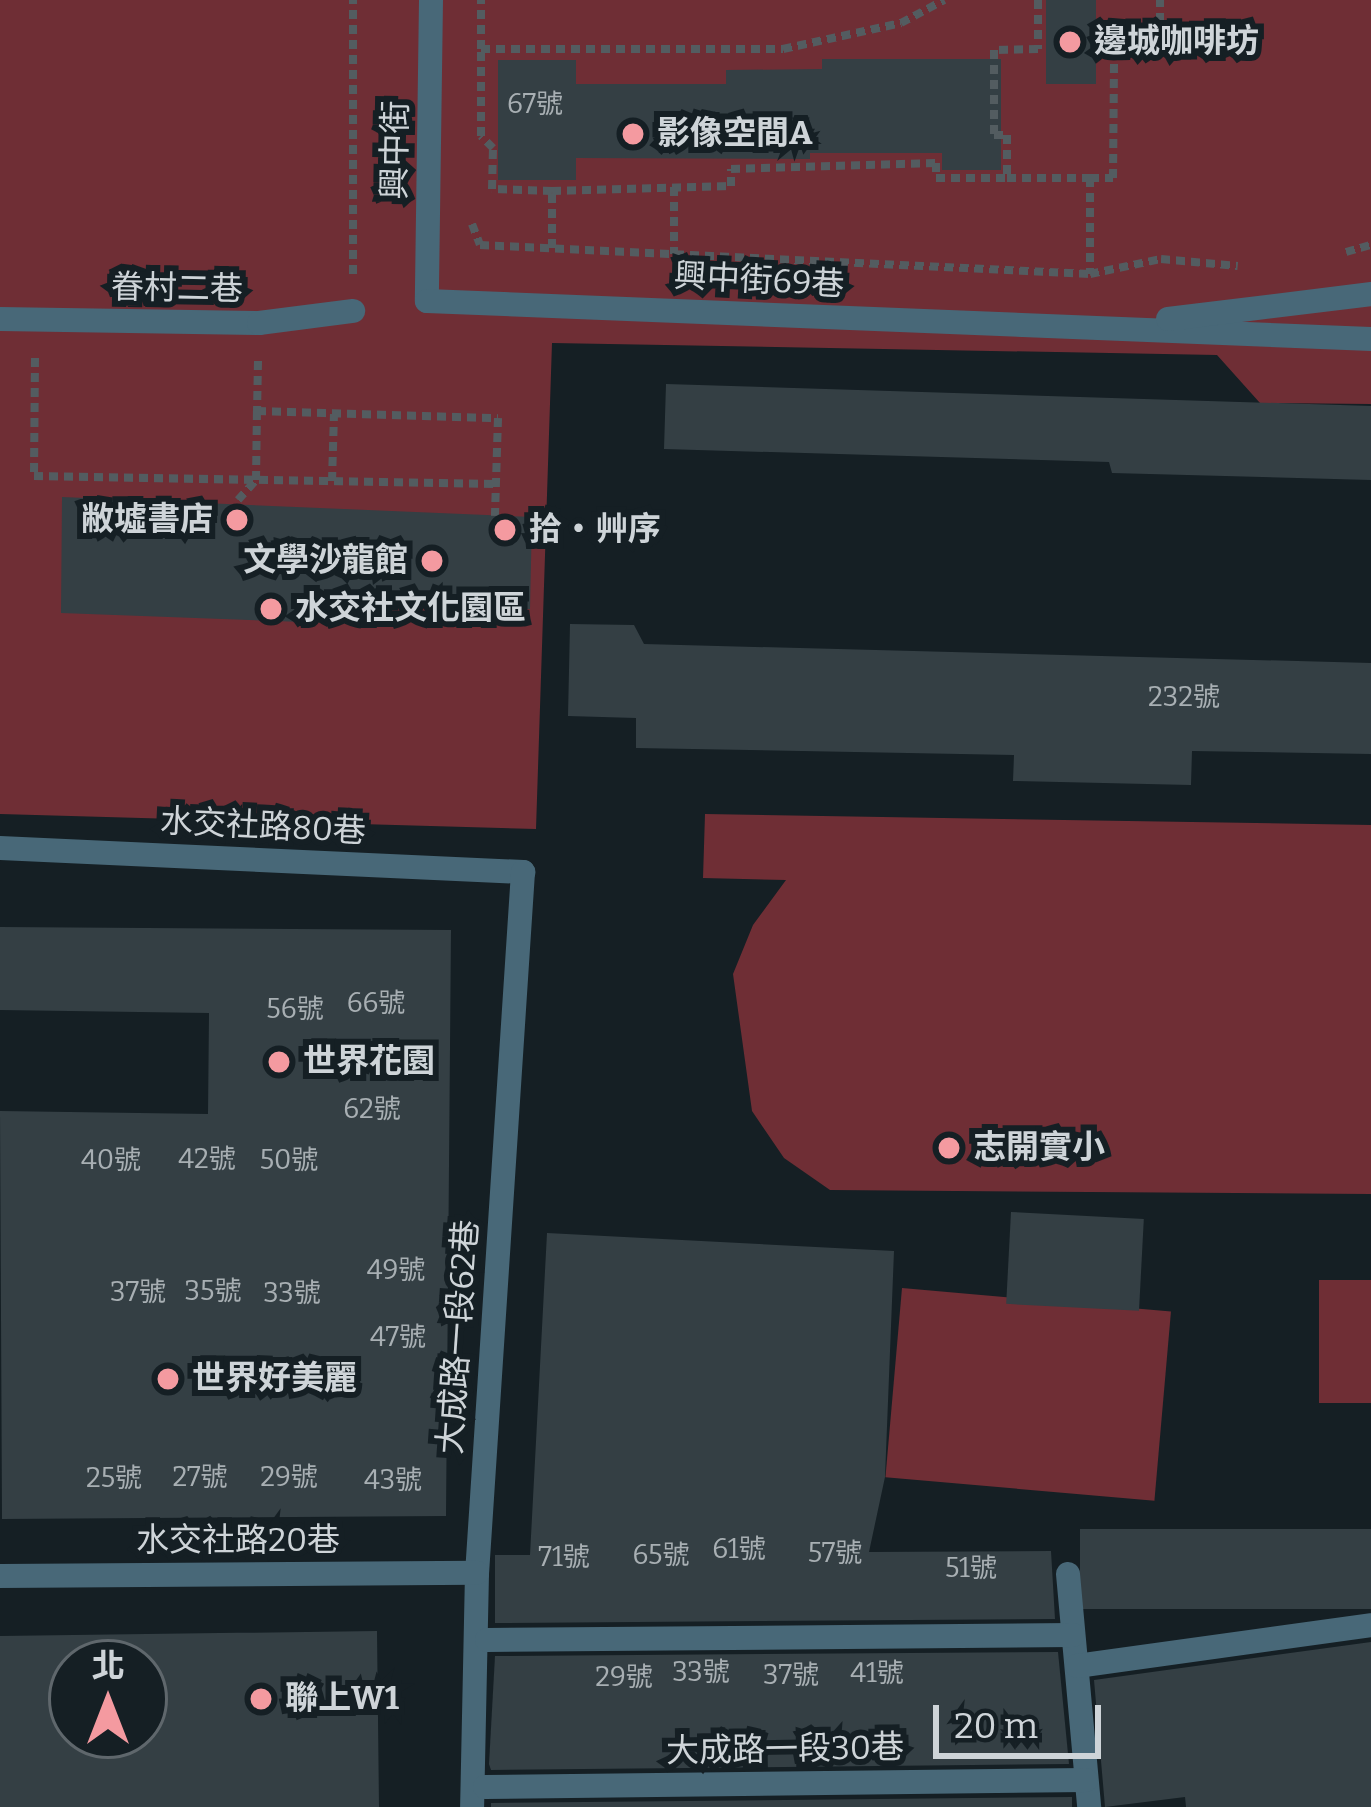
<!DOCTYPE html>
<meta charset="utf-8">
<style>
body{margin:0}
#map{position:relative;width:1371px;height:1807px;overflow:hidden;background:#151f24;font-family:Bitter,"Noto Sans TC",serif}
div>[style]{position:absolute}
.green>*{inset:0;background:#6f2e35;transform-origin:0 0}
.building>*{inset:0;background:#343f44;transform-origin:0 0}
.path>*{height:8px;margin-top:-4px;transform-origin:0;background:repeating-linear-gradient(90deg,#535c60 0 9px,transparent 0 15px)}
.lane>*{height:24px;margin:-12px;padding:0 12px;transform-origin:12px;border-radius:12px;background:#486878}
.street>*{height:24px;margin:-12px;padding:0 12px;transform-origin:12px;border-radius:12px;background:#486878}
.dots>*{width:33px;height:33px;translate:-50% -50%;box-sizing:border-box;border:6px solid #151f24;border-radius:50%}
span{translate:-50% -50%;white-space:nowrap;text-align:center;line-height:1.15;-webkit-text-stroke:12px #151f24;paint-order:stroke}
.number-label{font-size:27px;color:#a8afb3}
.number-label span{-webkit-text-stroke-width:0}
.poi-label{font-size:33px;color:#ced4d8;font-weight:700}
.left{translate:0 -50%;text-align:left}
.right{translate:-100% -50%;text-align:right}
.street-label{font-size:33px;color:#ced4d8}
.north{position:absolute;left:48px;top:1639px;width:120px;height:120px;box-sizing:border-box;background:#151f24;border:3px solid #5f676c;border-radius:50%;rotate:0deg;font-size:33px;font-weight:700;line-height:48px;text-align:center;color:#ced4d8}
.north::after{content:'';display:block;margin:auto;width:42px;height:54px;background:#f49aa0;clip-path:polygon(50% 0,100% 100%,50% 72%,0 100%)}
.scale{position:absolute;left:933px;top:1705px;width:168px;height:54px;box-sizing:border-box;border:6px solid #ced4d8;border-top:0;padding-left:15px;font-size:36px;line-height:42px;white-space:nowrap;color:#ced4d8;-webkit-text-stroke:9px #151f24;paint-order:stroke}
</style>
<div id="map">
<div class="green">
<div style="clip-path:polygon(0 0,1371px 0,1371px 404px,1260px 403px,1217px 355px,552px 343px,536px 829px,0 814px)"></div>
<div style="clip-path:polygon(705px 814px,1371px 825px,1371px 1194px,830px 1190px,784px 1158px,752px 1111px,733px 974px,753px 925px,786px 880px,703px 878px)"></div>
<div style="left:1371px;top:1280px;width:123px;height:52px;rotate:90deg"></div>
<div style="left:902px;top:1288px;width:270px;height:190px;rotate:5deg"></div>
</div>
<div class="building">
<div style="left:1046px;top:0;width:50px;height:84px"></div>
<div style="clip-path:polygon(822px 59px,1001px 59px,1001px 170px,942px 170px,942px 153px,810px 153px,810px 159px,576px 158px,576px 180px,498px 180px,498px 60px,576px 60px,576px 84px,726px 84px,726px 70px,822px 69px)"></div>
<div style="clip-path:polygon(666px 384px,1371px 406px,1371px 480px,1112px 473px,1109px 462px,664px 449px)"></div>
<div style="clip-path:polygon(62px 497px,532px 517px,530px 609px,386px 604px,386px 625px,61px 613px)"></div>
<div style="clip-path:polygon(570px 624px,634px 625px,644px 644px,1371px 663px,1371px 754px,1192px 751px,1191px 785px,1013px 781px,1014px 755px,636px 748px,636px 718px,568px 716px)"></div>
<div style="clip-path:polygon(0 927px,451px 930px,446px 1516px,2px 1519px,0 1111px,208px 1114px,209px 1013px,0 1010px)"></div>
<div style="left:1011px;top:1212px;width:133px;height:92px;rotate:3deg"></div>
<div style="clip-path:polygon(547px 1233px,894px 1251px,885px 1477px,869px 1552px,1051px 1551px,1055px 1619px,495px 1623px,495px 1555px,530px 1555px)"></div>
<div style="left:1371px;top:1529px;width:80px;height:291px;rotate:90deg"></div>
<div style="clip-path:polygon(evenodd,377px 1631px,379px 1807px,0 1807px,0 1636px,377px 1631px,72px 1663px,144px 1663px,144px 1735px,72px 1735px,72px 1663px)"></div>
<div style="clip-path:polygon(1371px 1642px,1371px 1807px,1186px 1807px,1185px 1797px,1105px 1807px,1094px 1680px)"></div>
<div style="clip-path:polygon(1058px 1652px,1069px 1764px,491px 1770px,489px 1764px,495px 1656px)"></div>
<div style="clip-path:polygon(1072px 1797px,1072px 1807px,491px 1807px,491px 1803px)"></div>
</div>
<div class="path">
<div style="left:1038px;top:0;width:49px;rotate:90deg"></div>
<div style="left:1038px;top:49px;width:44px;rotate:178.7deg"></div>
<div style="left:994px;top:50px;width:85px;rotate:90deg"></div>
<div style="left:994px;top:135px;width:13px"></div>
<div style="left:1007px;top:135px;width:43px;rotate:90deg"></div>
<div style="left:1007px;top:178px;width:83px"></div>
<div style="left:1090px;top:178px;width:96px;rotate:90deg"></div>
<div style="left:481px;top:49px;width:49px;rotate:-90deg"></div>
<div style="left:1090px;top:178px;width:23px"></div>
<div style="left:1113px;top:178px;width:126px;rotate:-89.5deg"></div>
<div style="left:1114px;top:52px;width:46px"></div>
<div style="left:1160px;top:52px;width:52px;rotate:-90deg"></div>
<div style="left:674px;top:187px;width:67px;rotate:90deg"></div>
<div style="left:552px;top:191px;width:60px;rotate:-178.1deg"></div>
<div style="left:492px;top:189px;width:41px;rotate:-88.6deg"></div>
<div style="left:493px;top:148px;width:17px;rotate:-135deg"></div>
<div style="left:481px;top:136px;width:87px;rotate:-90deg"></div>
<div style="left:481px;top:49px;width:302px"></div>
<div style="left:783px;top:49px;width:121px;rotate:-12.4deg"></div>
<div style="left:901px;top:23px;width:49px;rotate:-28.1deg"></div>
<div style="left:472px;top:224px;width:22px;rotate:69deg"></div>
<div style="left:480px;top:245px;width:611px;rotate:2.72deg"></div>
<div style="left:1090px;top:274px;width:73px;rotate:-11.9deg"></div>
<div style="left:1161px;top:259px;width:77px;rotate:5.2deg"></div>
<div style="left:552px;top:248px;width:57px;rotate:-90deg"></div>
<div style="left:552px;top:191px;width:179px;rotate:-1.6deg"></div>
<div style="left:731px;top:186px;width:17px;rotate:-90deg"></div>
<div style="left:731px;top:169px;width:205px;rotate:-1.7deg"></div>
<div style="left:936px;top:163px;width:15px;rotate:90deg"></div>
<div style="left:936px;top:178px;width:71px"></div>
<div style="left:1346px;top:252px;width:26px;rotate:-16deg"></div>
<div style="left:353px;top:274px;width:274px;rotate:-90deg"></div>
<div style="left:35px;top:358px;width:118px;rotate:90.5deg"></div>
<div style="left:34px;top:476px;width:462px;rotate:1deg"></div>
<div style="left:258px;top:361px;width:50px;rotate:91.1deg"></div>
<div style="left:257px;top:411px;width:241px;rotate:1.7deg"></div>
<div style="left:498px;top:418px;width:98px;rotate:91.8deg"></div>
<div style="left:332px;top:481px;width:67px;rotate:-88.3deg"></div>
<div style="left:238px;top:500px;width:27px;rotate:-48deg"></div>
<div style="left:256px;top:480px;width:69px;rotate:-89.2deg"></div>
</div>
<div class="lane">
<div style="left:431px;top:0;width:301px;rotate:90.8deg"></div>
<div style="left:427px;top:301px;width:945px;rotate:2.31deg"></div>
<div style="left:1168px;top:319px;width:205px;rotate:-7deg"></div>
<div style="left:0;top:848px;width:524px;rotate:2.63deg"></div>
<div style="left:523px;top:872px;width:703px;rotate:93.75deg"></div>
<div style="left:477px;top:1573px;width:234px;rotate:91.2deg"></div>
<div style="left:1068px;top:1574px;width:234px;rotate:84.8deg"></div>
<div style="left:0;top:1576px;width:477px;rotate:-0.4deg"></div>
<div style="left:487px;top:1640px;width:586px;rotate:-0.49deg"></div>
<div style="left:1077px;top:1666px;width:297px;rotate:-7.9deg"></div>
<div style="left:485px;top:1787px;width:601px;rotate:-0.67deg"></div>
</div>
<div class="street">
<div style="left:0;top:319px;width:259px;rotate:0.9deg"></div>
<div style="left:259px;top:323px;width:95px;rotate:-7.3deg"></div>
</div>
<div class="dots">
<div style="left:1070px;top:42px;background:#f49aa0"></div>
<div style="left:633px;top:134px;background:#f49aa0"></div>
<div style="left:237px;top:520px;background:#f49aa0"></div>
<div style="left:505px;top:530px;background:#f49aa0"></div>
<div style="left:432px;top:561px;background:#f49aa0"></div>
<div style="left:271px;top:609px;background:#f49aa0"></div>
<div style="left:279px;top:1062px;background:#f49aa0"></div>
<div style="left:949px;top:1148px;background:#f49aa0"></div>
<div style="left:168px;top:1379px;background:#f49aa0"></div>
<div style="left:261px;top:1699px;background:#f49aa0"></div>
</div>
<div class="number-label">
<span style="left:535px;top:105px">67號</span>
<span style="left:1184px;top:698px">232號</span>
<span style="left:376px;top:1004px">66號</span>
<span style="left:295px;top:1010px">56號</span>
<span style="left:372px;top:1110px">62號</span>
<span style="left:207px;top:1160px">42號</span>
<span style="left:111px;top:1161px">40號</span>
<span style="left:289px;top:1161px">50號</span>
<span style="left:396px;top:1271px">49號</span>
<span style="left:213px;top:1292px">35號</span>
<span style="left:138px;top:1293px">37號</span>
<span style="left:292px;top:1294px">33號</span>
<span style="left:398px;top:1338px">47號</span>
<span style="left:200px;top:1478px">27號</span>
<span style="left:289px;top:1478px">29號</span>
<span style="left:114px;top:1479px">25號</span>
<span style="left:393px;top:1481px">43號</span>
<span style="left:739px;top:1550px">61號</span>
<span style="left:835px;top:1554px">57號</span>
<span style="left:661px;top:1556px">65號</span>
<span style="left:564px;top:1558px">71號</span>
<span style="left:971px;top:1569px">51號</span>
<span style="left:701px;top:1673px">33號</span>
<span style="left:877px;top:1674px">41號</span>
<span style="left:791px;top:1676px">37號</span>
<span style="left:624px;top:1678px">29號</span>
</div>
<div class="poi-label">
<span class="left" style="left:1094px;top:42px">邊城咖啡坊</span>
<span class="left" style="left:657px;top:134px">影像空間A</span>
<span class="right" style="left:213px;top:520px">敝墟書店</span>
<span class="left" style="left:529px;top:530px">拾・艸序</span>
<span class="right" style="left:408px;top:561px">文學沙龍館</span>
<span class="left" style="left:295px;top:609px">水交社文化園區</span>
<span class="left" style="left:303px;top:1062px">世界花園</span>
<span class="left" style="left:973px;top:1148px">志開實小</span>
<span class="left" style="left:192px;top:1379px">世界好美麗</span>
<span class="left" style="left:285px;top:1699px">聯上W1</span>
</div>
<div class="street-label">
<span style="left:396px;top:150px;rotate:-89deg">興中街</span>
<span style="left:759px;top:281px;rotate:3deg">興中街69巷</span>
<span style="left:177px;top:289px;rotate:1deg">眷村二巷</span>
<span style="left:263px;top:827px;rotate:3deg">水交社路80巷</span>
<span style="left:459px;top:1337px;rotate:-86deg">大成路一段62巷</span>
<span style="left:238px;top:1541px">水交社路20巷</span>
<span style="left:785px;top:1750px;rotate:-1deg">大成路一段30巷</span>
</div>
<div class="north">北</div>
<div class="scale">20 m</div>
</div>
